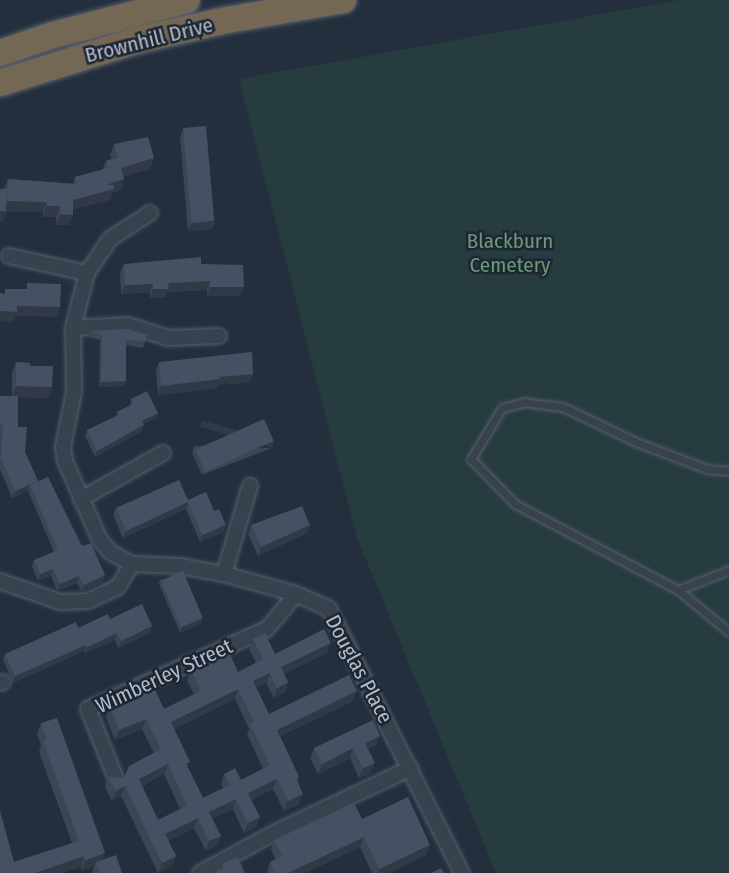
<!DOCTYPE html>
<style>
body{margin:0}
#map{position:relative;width:729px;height:873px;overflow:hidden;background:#242f3e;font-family:"Fira Sans Condensed",sans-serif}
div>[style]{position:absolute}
.green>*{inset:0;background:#263c3f}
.roads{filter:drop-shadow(0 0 2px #565f6c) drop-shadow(0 0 2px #565f6c)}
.lane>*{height:7px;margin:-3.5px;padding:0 3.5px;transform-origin:3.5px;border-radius:3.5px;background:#38414e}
.street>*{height:14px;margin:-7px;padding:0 7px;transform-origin:7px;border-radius:7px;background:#38414e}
.highway>*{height:26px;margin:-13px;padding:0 13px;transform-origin:13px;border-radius:13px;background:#746855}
.wall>*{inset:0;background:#3b4654}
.shaded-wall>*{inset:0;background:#303945;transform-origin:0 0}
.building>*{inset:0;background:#455162;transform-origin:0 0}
span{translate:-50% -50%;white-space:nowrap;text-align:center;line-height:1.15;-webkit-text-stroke:5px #1d2633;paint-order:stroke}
.street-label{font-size:21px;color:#b4bcc9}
.park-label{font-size:21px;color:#6b9a76}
</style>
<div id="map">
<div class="green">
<div style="clip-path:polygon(679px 0,729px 0,729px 873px,496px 873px,357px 538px,239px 79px)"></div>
</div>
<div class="roads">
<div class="lane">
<div style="left:729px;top:471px;width:22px;rotate:-175deg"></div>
<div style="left:707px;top:469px;width:76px;rotate:-159.2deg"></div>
<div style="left:636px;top:442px;width:81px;rotate:-154.4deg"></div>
<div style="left:563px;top:407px;width:38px;rotate:-173deg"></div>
<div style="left:525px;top:402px;width:24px;rotate:165deg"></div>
<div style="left:502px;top:408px;width:60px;rotate:121.3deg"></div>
<div style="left:471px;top:459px;width:63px;rotate:45.6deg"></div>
<div style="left:515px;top:504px;width:184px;rotate:27.8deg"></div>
<div style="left:678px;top:590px;width:66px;rotate:39.5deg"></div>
<div style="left:678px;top:590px;width:55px;rotate:-21.4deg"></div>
</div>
<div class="street">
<div style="left:150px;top:213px;width:48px;rotate:147deg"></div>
<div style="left:110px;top:239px;width:41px;rotate:124.1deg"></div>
<div style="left:87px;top:273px;width:57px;rotate:104.3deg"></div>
<div style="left:73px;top:328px;width:64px;rotate:89.1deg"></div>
<div style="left:74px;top:392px;width:56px;rotate:101.3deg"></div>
<div style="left:63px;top:447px;width:14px;rotate:82deg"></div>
<div style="left:65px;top:461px;width:86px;rotate:66.1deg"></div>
<div style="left:100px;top:540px;width:16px;rotate:50deg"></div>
<div style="left:110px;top:552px;width:25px;rotate:29deg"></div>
<div style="left:132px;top:564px;width:48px;rotate:2.4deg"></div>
<div style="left:180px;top:566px;width:45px;rotate:10.3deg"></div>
<div style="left:224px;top:574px;width:75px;rotate:15.5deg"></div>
<div style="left:296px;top:594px;width:36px;rotate:24deg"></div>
<div style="left:329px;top:609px;width:296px;rotate:63.3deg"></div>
<div style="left:9px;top:256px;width:80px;rotate:12.3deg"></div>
<div style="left:73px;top:328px;width:55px;rotate:-3.1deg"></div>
<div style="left:128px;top:325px;width:42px;rotate:18deg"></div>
<div style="left:168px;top:338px;width:51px;rotate:-2.2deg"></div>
<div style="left:81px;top:499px;width:94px;rotate:-29.3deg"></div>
<div style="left:224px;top:574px;width:92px;rotate:-73.5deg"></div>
<div style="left:0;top:581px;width:64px;rotate:19.3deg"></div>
<div style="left:60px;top:602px;width:28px;rotate:-2deg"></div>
<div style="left:88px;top:601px;width:33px;rotate:-25deg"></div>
<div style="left:118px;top:587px;width:27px;rotate:-59deg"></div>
<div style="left:0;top:683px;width:3px;rotate:-18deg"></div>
<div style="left:116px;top:779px;width:75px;rotate:-111.8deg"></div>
<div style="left:88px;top:709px;width:196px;rotate:-24.1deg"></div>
<div style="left:267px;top:629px;width:45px;rotate:-50.4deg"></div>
<div style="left:200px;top:873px;width:86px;rotate:-28.3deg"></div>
<div style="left:276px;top:832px;width:149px;rotate:-25.4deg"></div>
</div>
<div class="highway">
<div style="left:0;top:53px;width:56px;rotate:-18.8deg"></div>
<div style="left:53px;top:35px;width:138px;rotate:-14.6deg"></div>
<div style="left:0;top:83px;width:145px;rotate:-17.3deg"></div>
<div style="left:138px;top:40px;width:91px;rotate:-12.7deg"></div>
<div style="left:227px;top:20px;width:118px;rotate:-9.8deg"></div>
</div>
</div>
<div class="wall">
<div style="clip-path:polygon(183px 129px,212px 229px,188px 231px,180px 137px)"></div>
<div style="clip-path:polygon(114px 144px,154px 158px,150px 169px,124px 176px,121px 190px,113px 192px,110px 200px,73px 209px,69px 225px,56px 225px,56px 217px,43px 217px,43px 212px,6px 212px,3px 222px,0 222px,0 189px,4px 189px,8px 179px,73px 184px,75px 177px,102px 170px,106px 161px,112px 159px,110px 155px)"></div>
<div style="clip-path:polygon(124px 264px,201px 264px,241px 296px,207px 296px,207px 290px,167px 292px,165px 297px,150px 298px,150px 292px,121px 294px,120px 273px)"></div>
<div style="clip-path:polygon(90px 331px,145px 342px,143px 348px,126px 345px,126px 381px,124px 386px,99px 387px,100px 340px,88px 337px)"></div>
<div style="clip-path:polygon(16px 362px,30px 366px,52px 387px,48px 398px,18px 397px,18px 427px,25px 452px,38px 481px,82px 546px,105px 575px,102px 582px,82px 592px,77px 583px,57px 591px,51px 576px,38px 581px,32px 567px,34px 560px,54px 552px,28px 491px,12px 498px,0 469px,0 396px,12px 396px,12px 373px)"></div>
<div style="clip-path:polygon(159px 362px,253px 374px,250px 382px,218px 385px,217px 388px,158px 395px,156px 370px)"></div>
<div style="clip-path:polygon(131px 399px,158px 413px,156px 418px,143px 424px,142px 431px,95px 457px,85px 436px,87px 430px,116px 416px,117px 412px,130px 406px)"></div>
<div style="clip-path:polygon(194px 446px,272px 448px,202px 475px,192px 453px)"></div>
<div style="clip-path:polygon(188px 500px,224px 532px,200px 542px,186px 509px,123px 538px,113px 515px,116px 508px)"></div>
<div style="clip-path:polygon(251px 525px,310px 525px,307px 533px,258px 556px,248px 534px)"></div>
<div style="clip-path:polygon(160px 579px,201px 623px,180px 633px,159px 584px)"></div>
<div style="clip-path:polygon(110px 619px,150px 633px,118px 648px,115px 640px,85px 653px,84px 651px,13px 683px,3px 660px,5px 654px,78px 628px)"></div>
<div style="clip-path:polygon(evenodd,253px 639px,275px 654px,327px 653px,284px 674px,288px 682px,285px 692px,274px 698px,266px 683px,256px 688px,269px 714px,353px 701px,280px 736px,299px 777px,297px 781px,299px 804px,284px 811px,273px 789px,251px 800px,260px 817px,256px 827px,244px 833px,233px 809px,217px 816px,212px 819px,217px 846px,206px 851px,194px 828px,168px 841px,176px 856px,172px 866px,158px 873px,121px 796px,112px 801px,105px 787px,108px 777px,124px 778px,154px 753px,142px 729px,115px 740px,106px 717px,110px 707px,164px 709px,194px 694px,187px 681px,191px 671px,238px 672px,256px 663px,249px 649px,253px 639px,235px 699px,249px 729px,247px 734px,263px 769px,241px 780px,224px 774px,221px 784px,223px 788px,203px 798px,188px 767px,174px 729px,235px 699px,253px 639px,164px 774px,180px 809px,158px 820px,142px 786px,164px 774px)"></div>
<div style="clip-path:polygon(41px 723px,103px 860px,122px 873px,92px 873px,94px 866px,82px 870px,81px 867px,62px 873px,0 873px,14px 862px,72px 843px,39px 752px,41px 745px,37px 734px)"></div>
<div style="clip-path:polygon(380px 736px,376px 745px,368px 749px,371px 773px,359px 778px,350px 758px,318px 774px,310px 758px,314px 748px)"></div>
<div style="clip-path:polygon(362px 819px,426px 855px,389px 873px,372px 873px,360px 847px,305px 873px,267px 873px,270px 862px,276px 860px,271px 850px,274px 840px)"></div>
</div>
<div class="shaded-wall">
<div style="clip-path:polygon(154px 158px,150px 169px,117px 178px,121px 168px)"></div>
<div style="clip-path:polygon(124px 179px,121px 190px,113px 192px,110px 200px,69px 210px,73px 200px,105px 185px)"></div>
<div style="clip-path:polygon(7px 201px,47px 202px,43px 212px,6px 212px,3px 222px,0 222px,0 211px,4px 211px)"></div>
<div style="clip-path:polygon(47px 206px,60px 206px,56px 217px,43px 217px)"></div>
<div style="clip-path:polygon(60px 214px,73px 215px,69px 225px,56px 225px)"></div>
<div style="clip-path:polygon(215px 221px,212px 229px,188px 231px,191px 223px)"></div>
<div style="clip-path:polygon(210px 281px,207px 290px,167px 292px,165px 297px,150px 298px,153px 289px,168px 283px)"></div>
<div style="clip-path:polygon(153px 284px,150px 292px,121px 294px,125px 285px)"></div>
<div style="clip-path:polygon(210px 287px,244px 287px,241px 296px,207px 296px)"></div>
<div style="clip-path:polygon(17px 306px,60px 307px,57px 317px,16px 316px,13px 322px,0 321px,0 311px)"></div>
<div style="clip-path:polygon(253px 374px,250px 382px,218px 385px,217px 388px,158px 395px,161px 386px,219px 377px)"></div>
<div style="clip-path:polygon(126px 381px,124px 386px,99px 387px,101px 382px)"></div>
<div style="clip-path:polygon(16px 386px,52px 387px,48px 398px,12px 397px)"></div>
<div style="clip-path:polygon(158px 413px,156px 418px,140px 426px,142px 421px)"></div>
<div style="clip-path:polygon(144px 425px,142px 431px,95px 457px,97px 451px)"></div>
<div style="left:274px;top:441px;width:7px;height:75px;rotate:106deg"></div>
<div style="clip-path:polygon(38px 481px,30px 485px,28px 491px,12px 498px,15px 491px)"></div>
<div style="clip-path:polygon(188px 502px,186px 509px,123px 538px,126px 531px)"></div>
<div style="clip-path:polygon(226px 525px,224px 532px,200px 542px,202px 535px)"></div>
<div style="clip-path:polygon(310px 525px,307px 533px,258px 556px,261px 547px)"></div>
<div style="clip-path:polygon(53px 569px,51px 576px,38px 581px,40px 574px)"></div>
<div style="clip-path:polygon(105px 575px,102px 582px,82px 592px,84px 585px)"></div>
<div style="clip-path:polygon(79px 576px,77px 583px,57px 591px,60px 584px)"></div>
<div style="clip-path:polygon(203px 618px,201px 623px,180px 633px,182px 627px)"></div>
<div style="clip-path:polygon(152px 626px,150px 633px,118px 648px,121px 641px)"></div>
<div style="clip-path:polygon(117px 633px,115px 640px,85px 653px,87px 647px)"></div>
<div style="clip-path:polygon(331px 643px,327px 653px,278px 677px,281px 667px)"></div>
<div style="clip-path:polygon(86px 645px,84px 651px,13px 683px,15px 676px)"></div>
<div style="clip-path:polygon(270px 673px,266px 683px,249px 691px,253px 681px)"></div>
<div style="clip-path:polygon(288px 682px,285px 692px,274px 698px,277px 688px)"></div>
<div style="clip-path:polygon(238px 689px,235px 699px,167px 732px,171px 722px)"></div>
<div style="clip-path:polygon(357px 691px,353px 701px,273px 740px,277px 730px)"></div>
<div style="clip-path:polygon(146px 719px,142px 729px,115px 740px,119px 730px)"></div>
<div style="clip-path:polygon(380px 736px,376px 745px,361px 753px,365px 743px)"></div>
<div style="clip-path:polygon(353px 748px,350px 758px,318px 774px,322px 764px)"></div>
<div style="clip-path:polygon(375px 763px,371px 773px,359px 778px,363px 768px)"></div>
<div style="clip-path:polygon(168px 764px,164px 774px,135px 789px,139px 779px)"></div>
<div style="clip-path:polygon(277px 779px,273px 789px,244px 803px,248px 793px)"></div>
<div style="clip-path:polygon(125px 786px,121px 796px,112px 801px,116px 791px)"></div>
<div style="clip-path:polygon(303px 794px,299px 804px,284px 811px,288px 801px)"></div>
<div style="clip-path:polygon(236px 799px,233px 809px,205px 822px,209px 812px)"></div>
<div style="clip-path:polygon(260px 817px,256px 827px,244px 833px,248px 823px)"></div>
<div style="clip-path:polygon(198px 818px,194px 828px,161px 844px,165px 834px)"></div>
<div style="clip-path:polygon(221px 836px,217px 846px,206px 851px,209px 841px)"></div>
<div style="clip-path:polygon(364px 837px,360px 847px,305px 873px,288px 873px)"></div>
<div style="clip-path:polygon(430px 845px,426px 855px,389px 873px,378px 873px,379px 869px)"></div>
<div style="clip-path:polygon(105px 853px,101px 864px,96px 862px,94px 866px,82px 870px,86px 860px)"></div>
<div style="clip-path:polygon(84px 856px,81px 867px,62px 873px,35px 873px)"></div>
<div style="clip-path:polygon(176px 856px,172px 866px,158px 873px,162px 863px)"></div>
</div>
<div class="building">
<div style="left:206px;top:126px;width:95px;height:23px;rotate:85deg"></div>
<div style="clip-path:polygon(148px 137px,154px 158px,121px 168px,120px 162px,124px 179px,105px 185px,114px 185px,114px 189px,73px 200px,73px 215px,60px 214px,60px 206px,47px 206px,47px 202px,7px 201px,8px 179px,77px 184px,75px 177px,108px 168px,106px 161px,118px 158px,114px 144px)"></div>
<div style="clip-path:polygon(0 189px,7px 189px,6px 211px,0 211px)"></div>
<div style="clip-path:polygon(201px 257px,201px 264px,243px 265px,244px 287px,210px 287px,210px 281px,168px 283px,169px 289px,153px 289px,153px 284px,125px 285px,124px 264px)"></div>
<div style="clip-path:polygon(27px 283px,61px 284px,60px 307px,17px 306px,17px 312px,0 311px,0 293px,5px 294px,5px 289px,27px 289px)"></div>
<div style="clip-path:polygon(129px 329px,147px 335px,145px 342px,126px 339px,126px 381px,101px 382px,102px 335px,90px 331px)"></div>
<div style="clip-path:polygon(252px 352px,253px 374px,219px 377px,220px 379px,161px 386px,159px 362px)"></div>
<div style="clip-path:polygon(16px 362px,30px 363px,30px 366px,53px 366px,52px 387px,16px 386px)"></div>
<div style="clip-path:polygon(147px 391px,158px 413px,142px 421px,144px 425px,97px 451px,87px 430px,119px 415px,117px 412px,133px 404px,131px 399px)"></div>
<div style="clip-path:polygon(0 396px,18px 396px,18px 427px,27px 427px,25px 452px,38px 481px,15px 491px,1px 458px,3px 425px,0 425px)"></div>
<div style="left:264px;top:419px;width:24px;height:75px;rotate:66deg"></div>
<div style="clip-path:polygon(48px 477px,82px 546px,91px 543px,105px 575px,84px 585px,79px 576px,60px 584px,53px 569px,40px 574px,34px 560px,58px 550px,30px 485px)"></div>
<div style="clip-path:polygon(179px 480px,188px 500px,206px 492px,214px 511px,219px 509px,226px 525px,202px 535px,188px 502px,126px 531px,116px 508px)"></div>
<div style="clip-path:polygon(302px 506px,310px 525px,261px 547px,251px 525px)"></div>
<div style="left:183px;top:571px;width:51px;height:24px;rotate:67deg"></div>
<div style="clip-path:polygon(142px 604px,152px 626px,121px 641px,117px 633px,87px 647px,86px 645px,15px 676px,5px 654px,76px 622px,78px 628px,108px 614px,110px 619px)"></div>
<div style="clip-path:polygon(evenodd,324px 629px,331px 643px,281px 667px,288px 682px,277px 688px,270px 673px,253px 681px,269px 714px,349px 675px,357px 691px,277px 730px,299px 777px,296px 778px,303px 794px,288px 801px,277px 779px,248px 793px,260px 817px,248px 823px,236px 799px,221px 806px,209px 812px,221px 836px,209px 841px,198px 818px,165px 834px,176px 856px,162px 863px,125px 786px,116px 791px,108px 777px,124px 778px,129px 766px,161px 749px,146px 719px,119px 730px,110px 707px,153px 685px,164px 709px,201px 691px,191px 671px,229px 652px,238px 672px,263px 659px,253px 639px,265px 633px,275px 654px,324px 629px,238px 689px,254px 722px,250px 724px,270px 765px,241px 780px,235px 768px,224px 774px,230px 785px,203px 798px,186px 764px,190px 762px,171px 722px,238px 689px,324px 629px,168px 764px,187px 806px,158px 820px,139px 779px,168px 764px)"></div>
<div style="clip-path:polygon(57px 718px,105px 853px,86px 860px,84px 856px,35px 873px,0 873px,0 811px,14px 862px,79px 841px,43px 741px,47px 740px,41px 723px)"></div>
<div style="clip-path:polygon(373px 720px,380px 736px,365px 743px,375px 763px,363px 768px,353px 748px,322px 764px,314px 748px)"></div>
<div style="clip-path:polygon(408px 797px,430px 845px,379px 869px,364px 837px,288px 873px,275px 873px,270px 862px,283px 856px,274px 840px,354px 803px,362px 819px)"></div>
<div style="clip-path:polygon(116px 855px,122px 873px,100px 873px,96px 862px)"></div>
<div style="clip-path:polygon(238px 857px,245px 873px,215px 873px,224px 869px,222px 864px)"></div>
<div style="clip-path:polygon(441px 868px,444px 873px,431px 873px)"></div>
</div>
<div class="street-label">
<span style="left:149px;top:40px;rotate:-14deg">Brownhill Drive</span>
<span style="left:359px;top:669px;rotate:62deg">Douglas Place</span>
<span style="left:164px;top:676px;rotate:-25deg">Wimberley Street</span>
</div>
<div class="park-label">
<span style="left:510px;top:253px">Blackburn<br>Cemetery</span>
</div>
</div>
